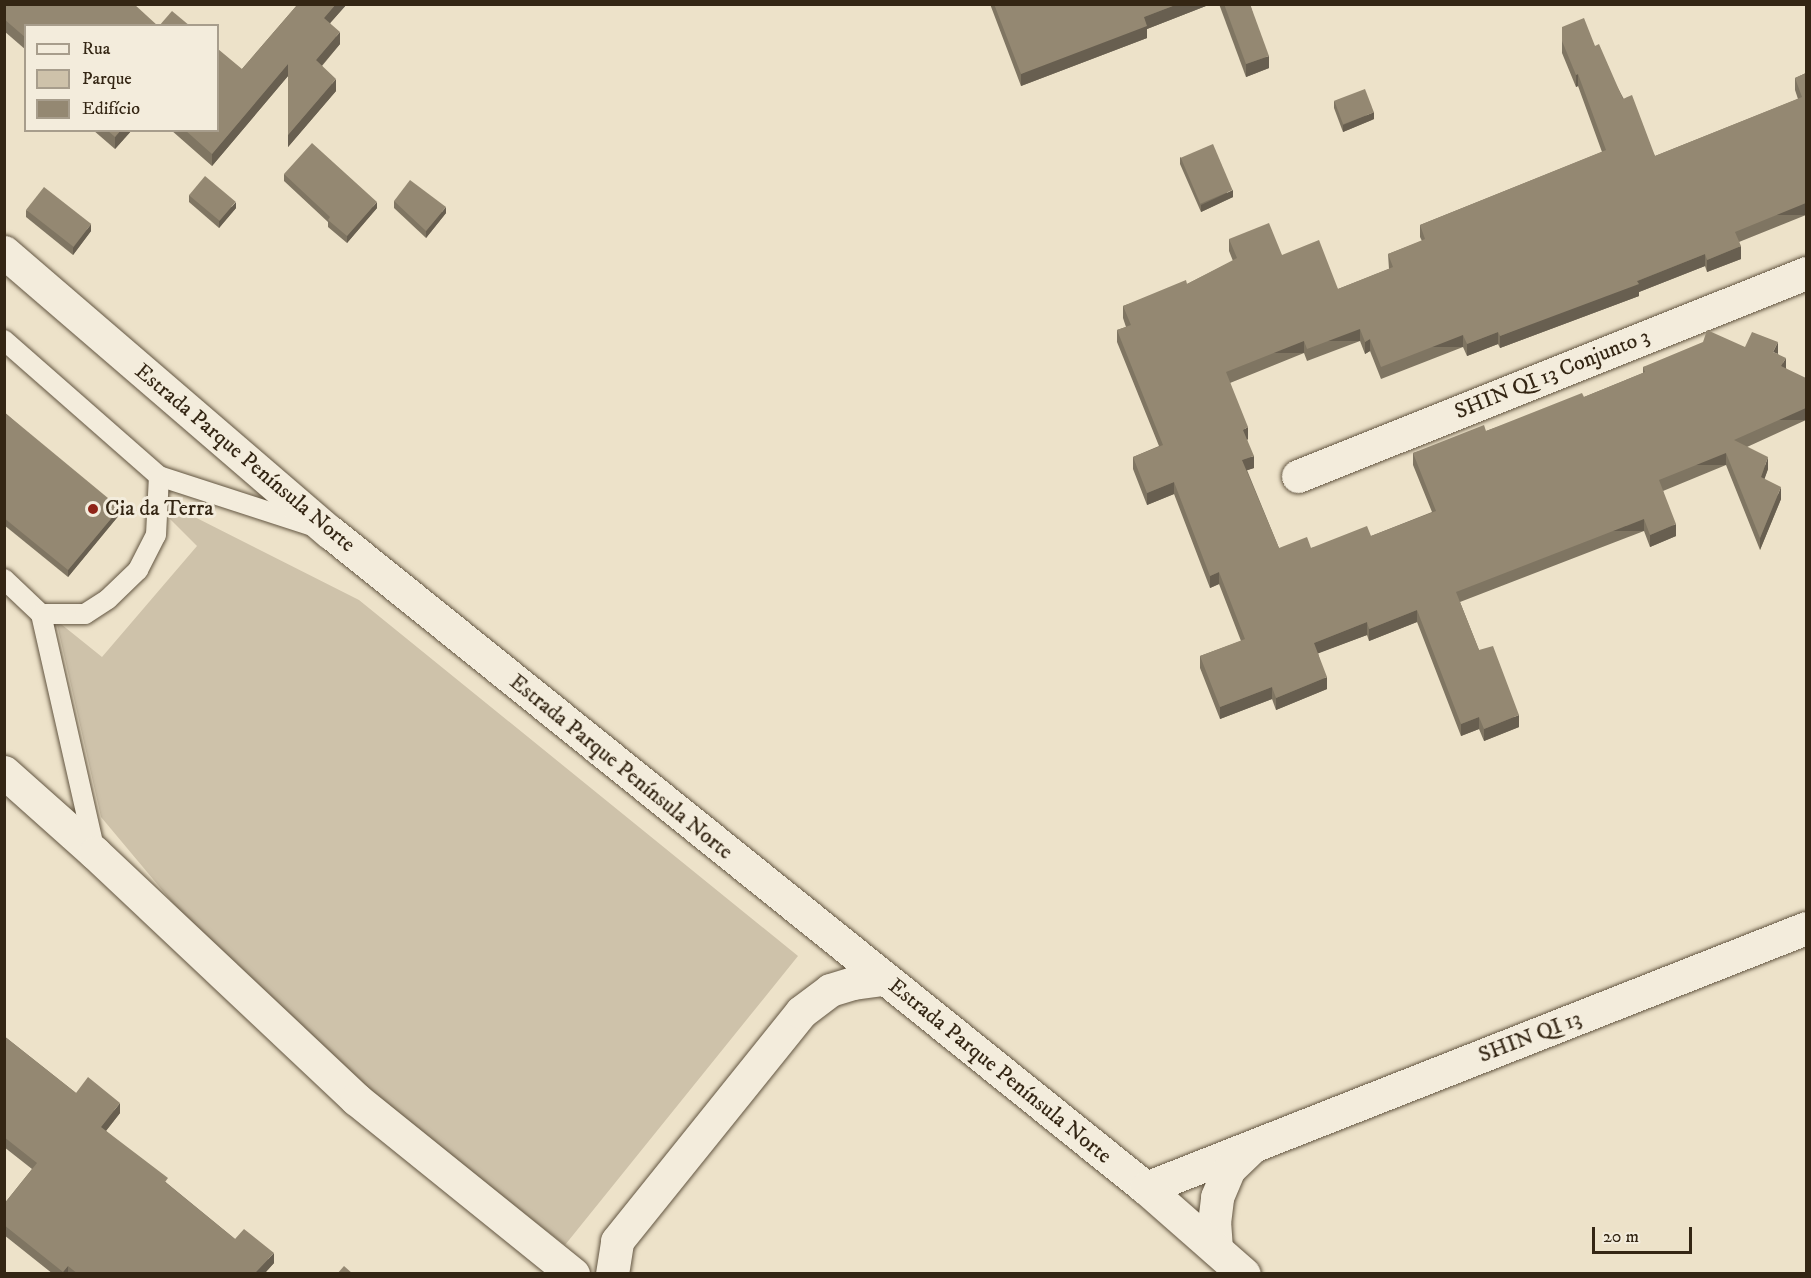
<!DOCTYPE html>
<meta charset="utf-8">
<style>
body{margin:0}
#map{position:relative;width:1811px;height:1278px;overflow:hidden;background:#ede2c9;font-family:"IM FELL DW Pica",serif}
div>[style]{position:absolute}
.green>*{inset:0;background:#cec2aa}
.roads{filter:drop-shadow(0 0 2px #625541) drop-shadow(0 0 2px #625541)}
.service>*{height:20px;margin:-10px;padding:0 10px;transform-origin:10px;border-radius:10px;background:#f3ecdc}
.minor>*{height:33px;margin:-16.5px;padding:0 16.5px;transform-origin:16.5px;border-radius:16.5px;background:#f3ecdc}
.tertiary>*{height:33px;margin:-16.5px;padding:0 16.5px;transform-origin:16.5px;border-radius:16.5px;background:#f3ecdc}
.secondary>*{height:33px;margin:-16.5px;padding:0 16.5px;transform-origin:16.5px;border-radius:16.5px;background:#f3ecdc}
.wall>*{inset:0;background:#7f7562}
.shaded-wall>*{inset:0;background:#685f50;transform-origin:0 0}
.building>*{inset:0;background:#948872;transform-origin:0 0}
.dots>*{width:16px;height:16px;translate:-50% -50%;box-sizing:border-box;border:3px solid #f3ecdc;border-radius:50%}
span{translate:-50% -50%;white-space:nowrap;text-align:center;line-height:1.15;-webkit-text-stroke:6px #f3ecdc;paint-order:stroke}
.street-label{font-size:22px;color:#342614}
.poi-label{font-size:22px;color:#342614}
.left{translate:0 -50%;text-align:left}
.frame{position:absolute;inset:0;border:6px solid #342614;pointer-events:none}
.legend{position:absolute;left:24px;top:24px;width:195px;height:108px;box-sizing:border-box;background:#f3ecdc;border:2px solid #a79d8c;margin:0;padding:8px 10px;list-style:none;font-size:18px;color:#342614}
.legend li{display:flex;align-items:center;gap:12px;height:30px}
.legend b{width:30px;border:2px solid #a79d8c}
.scale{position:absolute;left:1592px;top:1227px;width:100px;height:27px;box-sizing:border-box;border:3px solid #342614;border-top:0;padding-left:8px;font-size:18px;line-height:21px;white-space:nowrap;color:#342614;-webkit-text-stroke:4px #f3ecdc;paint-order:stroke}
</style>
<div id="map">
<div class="green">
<div style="clip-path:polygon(163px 501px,359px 600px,798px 956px,565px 1245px,382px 1102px,265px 999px,173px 903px,101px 817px,56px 620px,102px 657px,197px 546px,162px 511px)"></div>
</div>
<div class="roads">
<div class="service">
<div style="left:4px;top:340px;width:206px;rotate:41.3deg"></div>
<div style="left:159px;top:476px;width:162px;rotate:18deg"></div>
<div style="left:4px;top:579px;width:51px;rotate:43.4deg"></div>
<div style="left:41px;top:614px;width:244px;rotate:77.2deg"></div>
<div style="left:41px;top:614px;width:44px"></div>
<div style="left:85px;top:614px;width:27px;rotate:-33deg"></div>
<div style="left:108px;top:599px;width:42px;rotate:-44deg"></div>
<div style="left:138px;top:570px;width:39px;rotate:-63deg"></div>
<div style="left:156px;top:535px;width:59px;rotate:-87.1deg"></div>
</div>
<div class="minor">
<div style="left:1298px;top:476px;width:547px;rotate:-21.78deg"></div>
</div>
<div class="tertiary">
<div style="left:1146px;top:1188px;width:709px;rotate:-21.5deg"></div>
<div style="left:1216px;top:1249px;width:26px;rotate:-94deg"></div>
<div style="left:1214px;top:1223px;width:26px;rotate:-83deg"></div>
<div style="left:1217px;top:1197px;width:30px;rotate:-67deg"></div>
<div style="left:1229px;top:1169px;width:29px;rotate:-44deg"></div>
</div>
<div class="secondary">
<div style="left:4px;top:252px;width:430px;rotate:40.7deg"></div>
<div style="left:330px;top:532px;width:1047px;rotate:38.8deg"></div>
<div style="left:1146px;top:1188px;width:130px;rotate:41.3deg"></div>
<div style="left:4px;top:772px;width:122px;rotate:41.7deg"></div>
<div style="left:95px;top:853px;width:359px;rotate:43.3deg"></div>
<div style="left:356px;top:1099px;width:279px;rotate:38.9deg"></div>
<div style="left:612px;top:1274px;width:33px;rotate:-81deg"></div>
<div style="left:617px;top:1241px;width:294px;rotate:-51.2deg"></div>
<div style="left:801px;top:1012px;width:36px;rotate:-37deg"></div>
<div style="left:830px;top:990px;width:24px;rotate:-17deg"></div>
<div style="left:853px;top:983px;width:30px;rotate:-8deg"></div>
</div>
</div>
<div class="wall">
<div style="clip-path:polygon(4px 4px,26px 26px,26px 50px,4px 31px)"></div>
<div style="clip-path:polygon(298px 4px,347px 4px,330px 23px,340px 44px,322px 66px,336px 91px,288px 147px,288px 76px,212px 166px,171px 130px,218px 130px,242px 69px)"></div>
<div style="clip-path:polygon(990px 4px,1211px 4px,1147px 29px,1147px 38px,1021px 86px)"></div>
<div style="clip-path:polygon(1219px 4px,1250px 4px,1269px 68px,1246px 77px)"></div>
<div style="clip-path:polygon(1562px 27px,1595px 46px,1655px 156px,1798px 99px,1795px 90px,1795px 78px,1806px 73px,1806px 215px,1739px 242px,1741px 259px,1707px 272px,1705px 266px,1639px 292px,1639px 296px,1500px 348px,1498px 344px,1467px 356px,1463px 347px,1381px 379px,1370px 351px,1365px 354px,1360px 341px,1307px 361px,1304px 353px,1230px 383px,1248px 439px,1247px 440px,1254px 468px,1247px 470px,1279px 548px,1311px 548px,1371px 536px,1432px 512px,1413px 465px,1413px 453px,1486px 431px,1584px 397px,1643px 373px,1643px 367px,1745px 347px,1778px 354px,1786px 368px,1806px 420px,1747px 447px,1768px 469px,1764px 479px,1781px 499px,1760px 550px,1726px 465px,1663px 491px,1676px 536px,1650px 547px,1644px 531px,1460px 602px,1479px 650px,1519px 727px,1484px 741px,1479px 729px,1461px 736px,1417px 622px,1369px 641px,1367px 635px,1318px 653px,1327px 689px,1276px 710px,1272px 699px,1220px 719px,1200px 668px,1200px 656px,1241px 641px,1219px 584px,1210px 588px,1174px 494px,1147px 505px,1133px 469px,1133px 457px,1159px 446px,1117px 342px,1117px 330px,1126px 327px,1123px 318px,1123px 306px,1187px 284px,1233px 261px,1229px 251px,1229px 239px,1282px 255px,1338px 289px,1389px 269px,1388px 254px,1422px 241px,1420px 237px,1420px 225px,1602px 152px,1578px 86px,1576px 87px,1562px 53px)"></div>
<div style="clip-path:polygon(1334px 101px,1374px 119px,1343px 132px,1334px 108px)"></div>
<div style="clip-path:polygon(93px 130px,132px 130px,115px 149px)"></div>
<div style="clip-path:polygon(1180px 157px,1233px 197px,1201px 212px,1180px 164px)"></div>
<div style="clip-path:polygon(284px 174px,377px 208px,347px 243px,328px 227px,328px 222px,284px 181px)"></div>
<div style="clip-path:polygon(189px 195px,236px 208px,219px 228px,189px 202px)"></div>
<div style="clip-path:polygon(394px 201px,446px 213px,426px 238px,394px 208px)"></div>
<div style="clip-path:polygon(26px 210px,91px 231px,73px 255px,26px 217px)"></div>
<div style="clip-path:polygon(4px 412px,120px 514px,68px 577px,4px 525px)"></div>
<div style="clip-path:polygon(4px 1036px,76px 1093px,120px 1113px,106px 1131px,168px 1184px,235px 1239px,274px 1263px,264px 1274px,53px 1274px,4px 1235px,4px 1204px,32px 1169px,4px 1147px)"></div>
</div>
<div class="shaded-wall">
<div style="clip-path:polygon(336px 4px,347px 4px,324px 30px,324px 18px)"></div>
<div style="clip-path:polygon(1178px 4px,1211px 4px,1147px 29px,1147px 38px,1021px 86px,1021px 74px,1144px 17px)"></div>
<div style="clip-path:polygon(340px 32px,340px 44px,316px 72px,316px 60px)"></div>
<div style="clip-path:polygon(1269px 56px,1269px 68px,1246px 77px,1246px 64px)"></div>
<div style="clip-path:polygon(288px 64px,288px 76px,212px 166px,212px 154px)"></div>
<div style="clip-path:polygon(1578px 74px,1578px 86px,1576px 87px,1576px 75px)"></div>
<div style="clip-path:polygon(336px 79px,336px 91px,288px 147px,288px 135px)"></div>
<div style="clip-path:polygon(1374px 112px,1374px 119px,1343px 132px,1343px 125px)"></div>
<div style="clip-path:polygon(121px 130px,132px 130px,115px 149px,115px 137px)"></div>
<div style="clip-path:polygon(1233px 190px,1233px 197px,1201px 212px,1201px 205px)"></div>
<div style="clip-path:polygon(236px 202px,236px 208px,219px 228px,219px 221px)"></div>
<div style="clip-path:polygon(377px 202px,377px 208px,347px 243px,347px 236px)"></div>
<div style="left:1806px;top:203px;width:12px;height:77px;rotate:90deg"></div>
<div style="clip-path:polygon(446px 207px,446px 213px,426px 238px,426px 231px)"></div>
<div style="clip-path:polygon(91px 224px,91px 231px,73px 255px,73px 248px)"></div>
<div style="clip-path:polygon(1741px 246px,1741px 259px,1707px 272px,1707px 260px)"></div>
<div style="clip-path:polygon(1705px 254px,1705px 266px,1639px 292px,1639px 296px,1500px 348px,1500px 336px)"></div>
<div style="left:1360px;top:329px;width:12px;height:57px;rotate:90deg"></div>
<div style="clip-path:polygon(1498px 332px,1498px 344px,1467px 356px,1467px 344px)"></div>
<div style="left:1463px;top:335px;width:12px;height:88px;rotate:90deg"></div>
<div style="clip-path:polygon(1370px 339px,1370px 351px,1365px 354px,1365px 342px)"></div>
<div style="left:1304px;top:341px;width:12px;height:84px;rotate:90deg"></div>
<div style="clip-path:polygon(1778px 342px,1778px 354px,1773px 352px)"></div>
<div style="clip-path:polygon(1786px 358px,1786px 370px,1781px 366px)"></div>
<div style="left:1806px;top:408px;width:12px;height:79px;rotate:90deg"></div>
<div style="clip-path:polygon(1248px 427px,1248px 439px,1243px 442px,1243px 430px)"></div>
<div style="left:1726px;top:453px;width:12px;height:72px;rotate:90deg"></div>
<div style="clip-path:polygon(1254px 456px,1254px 468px,1242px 472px,1242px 460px)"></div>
<div style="clip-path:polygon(1768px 457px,1768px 469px,1761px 489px,1761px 477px)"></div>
<div style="clip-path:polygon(1174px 482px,1174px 494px,1147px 505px,1147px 493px)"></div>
<div style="clip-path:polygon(1781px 487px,1781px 499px,1760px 550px,1760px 538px)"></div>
<div style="clip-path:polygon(120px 508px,120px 514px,68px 577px,68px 570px)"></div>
<div style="left:1644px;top:519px;width:12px;height:202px;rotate:90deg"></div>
<div style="clip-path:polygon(1676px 524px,1676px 536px,1650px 547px,1650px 535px)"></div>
<div style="clip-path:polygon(1219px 572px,1219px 584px,1210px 588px,1210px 576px)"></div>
<div style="clip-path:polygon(1417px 610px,1417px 622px,1369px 641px,1369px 629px)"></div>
<div style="clip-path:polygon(1367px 622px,1367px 635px,1314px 655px,1314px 643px)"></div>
<div style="clip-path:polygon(1327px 677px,1327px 689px,1276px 710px,1276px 698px)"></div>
<div style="clip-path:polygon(1272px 687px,1272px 699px,1220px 719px,1220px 707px)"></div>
<div style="clip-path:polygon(1519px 715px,1519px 727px,1484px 741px,1484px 729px)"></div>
<div style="clip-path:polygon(1479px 717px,1479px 729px,1461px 736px,1461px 724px)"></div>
<div style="clip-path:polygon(6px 1023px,6px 1033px,4px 1035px,4px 1025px)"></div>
<div style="clip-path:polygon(120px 1103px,120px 1113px,101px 1137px,101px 1127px)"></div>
<div style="clip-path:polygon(274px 1253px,274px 1263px,264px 1274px,256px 1274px,256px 1272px)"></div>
<div style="clip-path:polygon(68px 1266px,68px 1274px,63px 1274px,63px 1272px)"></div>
</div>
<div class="building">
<div style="clip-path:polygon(4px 4px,134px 4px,158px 26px,26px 26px,26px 38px,4px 19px)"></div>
<div style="clip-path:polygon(298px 4px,336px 4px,324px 18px,340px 32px,316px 60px,336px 79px,288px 135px,288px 64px,212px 154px,185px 130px,218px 130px,218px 49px,242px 69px)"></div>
<div style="clip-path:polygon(994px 4px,1178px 4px,1144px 17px,1147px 26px,1021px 74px)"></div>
<div style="clip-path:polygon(1224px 4px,1250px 4px,1269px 56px,1246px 64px)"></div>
<div style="clip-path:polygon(172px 11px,190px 26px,159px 26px)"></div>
<div style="clip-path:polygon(1584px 18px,1595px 46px,1599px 44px,1623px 99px,1632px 95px,1655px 156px,1802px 97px,1795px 78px,1806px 73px,1806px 203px,1735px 232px,1741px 246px,1707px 260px,1705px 254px,1637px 281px,1639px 284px,1500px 336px,1498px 332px,1467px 344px,1463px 335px,1381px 367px,1370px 339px,1365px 342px,1360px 329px,1307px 349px,1304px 341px,1226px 372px,1248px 427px,1243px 430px,1254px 456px,1242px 460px,1279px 548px,1307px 537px,1311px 548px,1367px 526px,1371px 536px,1436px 511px,1413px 453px,1484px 425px,1486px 431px,1582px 393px,1584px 397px,1645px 372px,1643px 367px,1703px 342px,1707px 330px,1745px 347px,1752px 332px,1778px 342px,1773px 352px,1786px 358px,1781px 366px,1806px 378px,1806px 408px,1734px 440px,1768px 457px,1761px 477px,1781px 487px,1760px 538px,1726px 453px,1659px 480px,1676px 524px,1650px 535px,1644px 519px,1456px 592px,1479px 650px,1493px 646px,1519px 715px,1484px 729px,1479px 717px,1461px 724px,1417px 610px,1369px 629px,1367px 622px,1314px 643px,1327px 677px,1276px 698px,1272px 687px,1220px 707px,1200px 656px,1245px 639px,1219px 572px,1210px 576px,1174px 482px,1147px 493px,1133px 457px,1163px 445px,1117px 330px,1131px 325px,1123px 306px,1186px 280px,1187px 284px,1237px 258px,1229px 239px,1269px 223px,1282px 255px,1319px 240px,1338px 289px,1393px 267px,1388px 254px,1425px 239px,1420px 225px,1606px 150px,1578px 74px,1576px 75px,1562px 41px,1562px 27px)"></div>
<div style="left:1365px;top:89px;width:25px;height:33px;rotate:69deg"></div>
<div style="clip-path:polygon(107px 130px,121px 130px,115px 137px)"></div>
<div style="clip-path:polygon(312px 143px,377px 202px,347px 236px,328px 220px,330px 217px,284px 174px)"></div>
<div style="left:1213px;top:144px;width:50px;height:35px;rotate:67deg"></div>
<div style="left:205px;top:176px;width:40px;height:25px;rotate:40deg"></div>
<div style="clip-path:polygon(410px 180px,446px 207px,426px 231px,394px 201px)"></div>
<div style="left:44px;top:187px;width:60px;height:29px;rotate:38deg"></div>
<div style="clip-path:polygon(4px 412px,120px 508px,68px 570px,4px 518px)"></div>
<div style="clip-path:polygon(4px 1036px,76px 1093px,88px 1077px,120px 1103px,101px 1127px,168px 1178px,165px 1182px,235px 1239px,244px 1229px,274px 1253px,256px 1272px,259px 1274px,78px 1274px,68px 1266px,63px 1272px,4px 1225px,4px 1204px,37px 1163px,4px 1137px)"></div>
<div style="clip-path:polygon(344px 1266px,353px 1274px,337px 1274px)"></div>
</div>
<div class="dots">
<div style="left:93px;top:509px;background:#8f2418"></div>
</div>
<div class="street-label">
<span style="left:1552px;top:374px;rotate:-22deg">SHIN QI 13 Conjunto 3</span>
<span style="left:245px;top:458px;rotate:40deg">Estrada Parque Península Norte</span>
<span style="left:621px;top:767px;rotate:39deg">Estrada Parque Península Norte</span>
<span style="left:1530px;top:1037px;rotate:-21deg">SHIN QI 13</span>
<span style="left:1000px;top:1071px;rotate:39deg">Estrada Parque Península Norte</span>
</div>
<div class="poi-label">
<span class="left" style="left:105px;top:509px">Cia da Terra</span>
</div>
<div class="frame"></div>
<ul class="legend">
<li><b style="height:8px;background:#f3ecdc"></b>Rua</li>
<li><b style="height:16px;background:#cec2aa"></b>Parque</li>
<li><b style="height:16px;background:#948872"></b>Edifício</li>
</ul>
<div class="scale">20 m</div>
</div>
